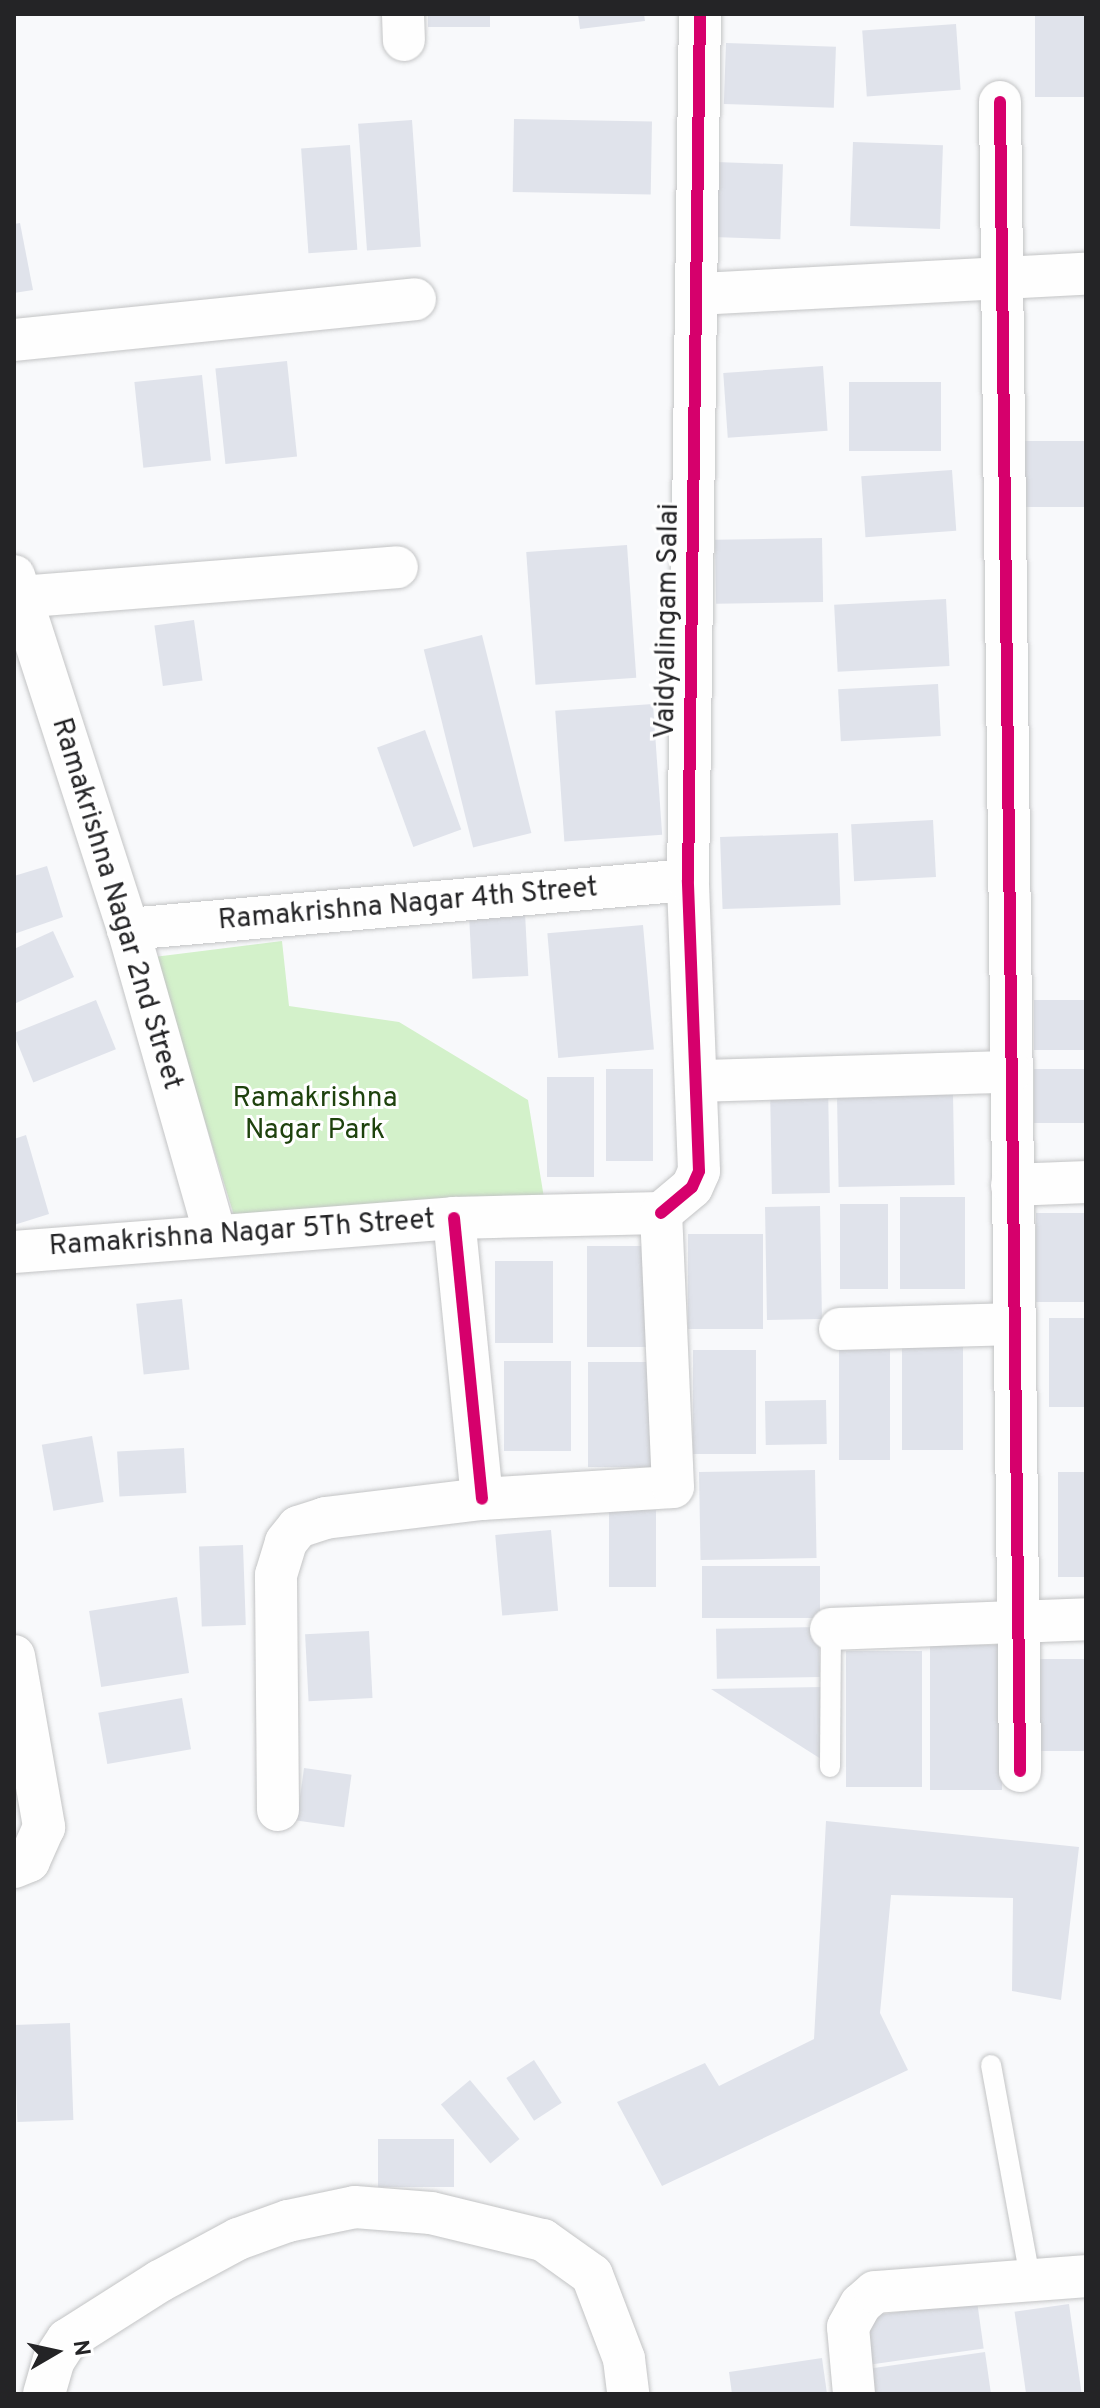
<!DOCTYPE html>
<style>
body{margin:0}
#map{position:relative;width:1100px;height:2408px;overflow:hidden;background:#f8f9fb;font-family:Overpass,sans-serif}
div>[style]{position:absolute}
.green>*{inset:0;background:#d3f1ca}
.building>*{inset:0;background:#e0e3eb;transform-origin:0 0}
.roads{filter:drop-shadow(0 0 2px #c3c4c5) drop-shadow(0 0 2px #c3c4c5)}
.service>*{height:20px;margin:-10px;padding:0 10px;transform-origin:10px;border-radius:10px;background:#fefefe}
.minor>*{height:42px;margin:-21px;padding:0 21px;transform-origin:21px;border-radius:21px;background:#fefefe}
.cycleway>*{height:12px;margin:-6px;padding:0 6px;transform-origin:6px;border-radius:6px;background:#d6006c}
span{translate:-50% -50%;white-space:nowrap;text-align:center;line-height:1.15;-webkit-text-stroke:6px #fff;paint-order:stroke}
.street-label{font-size:28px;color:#242426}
.park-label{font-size:28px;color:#1e420d}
.frame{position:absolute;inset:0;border:16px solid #242426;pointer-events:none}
.north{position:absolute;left:16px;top:2312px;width:80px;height:80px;-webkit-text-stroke:6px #fff;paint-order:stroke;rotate:81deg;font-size:22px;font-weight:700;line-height:32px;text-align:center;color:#242426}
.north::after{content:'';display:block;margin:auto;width:28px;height:36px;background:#242426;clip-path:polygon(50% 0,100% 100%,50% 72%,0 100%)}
</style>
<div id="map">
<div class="green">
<div style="clip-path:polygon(282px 941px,289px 1006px,399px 1022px,528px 1100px,545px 1204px,237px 1225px,154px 957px)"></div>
</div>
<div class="building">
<div style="left:428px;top:14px;width:62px;height:13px"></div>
<div style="clip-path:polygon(578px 14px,644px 14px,645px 21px,580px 29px)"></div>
<div style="left:1035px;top:14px;width:51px;height:83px"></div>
<div style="left:956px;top:24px;width:66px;height:94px;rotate:86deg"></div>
<div style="left:726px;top:43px;width:110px;height:61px;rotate:2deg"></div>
<div style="left:514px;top:119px;width:138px;height:73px;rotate:1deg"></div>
<div style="left:412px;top:120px;width:127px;height:54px;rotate:86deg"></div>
<div style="left:853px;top:142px;width:90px;height:84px;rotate:2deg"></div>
<div style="left:350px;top:145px;width:105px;height:49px;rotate:86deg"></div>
<div style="left:716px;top:162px;width:67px;height:75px;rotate:2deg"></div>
<div style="clip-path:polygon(20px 223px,33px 290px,14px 293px,14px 224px)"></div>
<div style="left:287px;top:361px;width:96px;height:72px;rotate:84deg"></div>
<div style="left:823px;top:366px;width:65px;height:100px;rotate:86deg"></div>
<div style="left:202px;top:375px;width:86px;height:68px;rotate:84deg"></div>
<div style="left:849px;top:382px;width:92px;height:69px"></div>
<div style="left:1086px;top:441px;width:66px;height:62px;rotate:90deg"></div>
<div style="left:952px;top:470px;width:61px;height:91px;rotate:86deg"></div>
<div style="left:822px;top:538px;width:64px;height:107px;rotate:89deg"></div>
<div style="left:627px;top:545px;width:133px;height:101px;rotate:86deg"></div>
<div style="left:946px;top:599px;width:67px;height:112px;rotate:87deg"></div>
<div style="left:194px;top:620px;width:61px;height:40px;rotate:82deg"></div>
<div style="left:482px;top:635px;width:204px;height:60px;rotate:76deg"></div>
<div style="left:938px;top:684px;width:52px;height:100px;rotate:87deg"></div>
<div style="left:653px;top:704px;width:131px;height:98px;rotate:86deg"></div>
<div style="left:425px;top:730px;width:106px;height:51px;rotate:70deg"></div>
<div style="left:933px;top:820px;width:57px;height:82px;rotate:87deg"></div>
<div style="left:838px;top:833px;width:72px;height:118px;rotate:88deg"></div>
<div style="clip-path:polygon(47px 866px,63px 917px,14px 934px,14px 876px)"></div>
<div style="left:525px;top:913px;width:63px;height:56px;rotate:87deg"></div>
<div style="left:643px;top:925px;width:125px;height:96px;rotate:85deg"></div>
<div style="clip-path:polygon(53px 931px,74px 977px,14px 1004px,14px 949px)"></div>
<div style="left:96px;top:1000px;width:53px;height:89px;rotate:68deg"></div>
<div style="left:1086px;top:1000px;width:50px;height:52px;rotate:90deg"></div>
<div style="left:606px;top:1069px;width:47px;height:92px"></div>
<div style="left:1086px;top:1069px;width:54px;height:52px;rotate:90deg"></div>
<div style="left:547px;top:1077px;width:47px;height:100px"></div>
<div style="left:828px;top:1084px;width:109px;height:58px;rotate:89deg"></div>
<div style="left:953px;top:1094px;width:91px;height:116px;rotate:89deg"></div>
<div style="clip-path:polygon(26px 1135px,49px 1214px,14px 1225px,14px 1139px)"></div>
<div style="left:965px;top:1197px;width:92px;height:65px;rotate:90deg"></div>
<div style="left:840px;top:1204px;width:48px;height:85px"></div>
<div style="left:820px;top:1206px;width:113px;height:55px;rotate:89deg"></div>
<div style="left:1036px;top:1213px;width:50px;height:89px"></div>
<div style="left:763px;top:1234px;width:95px;height:75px;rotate:90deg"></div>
<div style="left:587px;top:1246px;width:65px;height:101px"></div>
<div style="left:495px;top:1261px;width:58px;height:82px"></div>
<div style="left:182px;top:1299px;width:71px;height:46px;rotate:84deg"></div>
<div style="left:1049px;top:1318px;width:37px;height:89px"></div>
<div style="left:839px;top:1341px;width:51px;height:119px"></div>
<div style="left:963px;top:1343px;width:107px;height:61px;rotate:90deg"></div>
<div style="left:693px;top:1350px;width:63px;height:104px"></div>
<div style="left:571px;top:1361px;width:90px;height:67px;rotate:90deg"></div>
<div style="left:588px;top:1362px;width:68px;height:105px"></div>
<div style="left:826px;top:1400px;width:44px;height:61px;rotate:89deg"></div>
<div style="left:92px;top:1436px;width:67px;height:51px;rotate:80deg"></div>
<div style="left:184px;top:1448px;width:45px;height:67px;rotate:87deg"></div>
<div style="left:815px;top:1470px;width:88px;height:116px;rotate:89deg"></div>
<div style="left:1058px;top:1472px;width:28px;height:105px"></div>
<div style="left:609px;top:1510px;width:47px;height:77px"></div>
<div style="left:551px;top:1530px;width:81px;height:56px;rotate:85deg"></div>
<div style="left:243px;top:1545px;width:80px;height:44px;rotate:88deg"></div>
<div style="left:820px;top:1566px;width:52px;height:118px;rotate:90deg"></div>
<div style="left:177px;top:1597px;width:77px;height:89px;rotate:81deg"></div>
<div style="left:819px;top:1627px;width:50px;height:103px;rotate:89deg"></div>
<div style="left:369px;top:1631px;width:67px;height:64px;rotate:87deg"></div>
<div style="left:930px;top:1645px;width:72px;height:145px"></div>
<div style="left:846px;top:1651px;width:76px;height:136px"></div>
<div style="left:1035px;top:1659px;width:51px;height:92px"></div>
<div style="clip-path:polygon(821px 1687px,821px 1759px,711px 1689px)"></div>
<div style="left:182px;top:1698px;width:52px;height:85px;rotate:80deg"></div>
<div style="left:304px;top:1768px;width:48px;height:53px;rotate:8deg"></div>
<div style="clip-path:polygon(826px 1821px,1079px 1847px,1061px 2000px,1012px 1991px,1013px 1898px,891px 1895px,880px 2013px,908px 2070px,662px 2186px,617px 2102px,705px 2063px,719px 2086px,814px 2039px)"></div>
<div style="left:70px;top:2023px;width:97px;height:56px;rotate:88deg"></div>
<div style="left:534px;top:2060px;width:51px;height:33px;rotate:57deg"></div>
<div style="left:470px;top:2080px;width:77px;height:38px;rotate:50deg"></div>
<div style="left:378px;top:2139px;width:76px;height:48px"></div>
<div style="left:977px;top:2301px;width:48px;height:114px;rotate:82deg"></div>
<div style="left:1069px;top:2304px;width:91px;height:55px;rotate:82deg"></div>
<div style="clip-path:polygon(985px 2352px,991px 2394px,871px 2394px,867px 2369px)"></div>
<div style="clip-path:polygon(822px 2358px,827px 2394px,732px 2394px,729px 2372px)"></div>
</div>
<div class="roads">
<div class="service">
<div style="left:830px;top:1767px;width:138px;rotate:-89.6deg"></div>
<div style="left:991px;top:2065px;width:217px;rotate:79.6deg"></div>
</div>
<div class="minor">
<div style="left:403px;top:14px;width:26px;rotate:88deg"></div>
<div style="left:1000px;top:102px;width:1669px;rotate:89.31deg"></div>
<div style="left:698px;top:294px;width:389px;rotate:-3deg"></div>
<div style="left:14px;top:340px;width:403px;rotate:-5.8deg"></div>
<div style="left:14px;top:576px;width:371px;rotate:72.1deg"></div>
<div style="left:128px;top:929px;width:317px;rotate:74.1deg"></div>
<div style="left:19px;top:597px;width:379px;rotate:-4.5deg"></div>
<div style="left:128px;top:929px;width:562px;rotate:-5deg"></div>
<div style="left:699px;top:1081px;width:312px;rotate:-1.7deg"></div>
<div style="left:1012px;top:1185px;width:74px;rotate:-2.3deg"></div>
<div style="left:661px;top:1213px;width:40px;rotate:-40deg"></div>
<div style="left:692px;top:1187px;width:17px;rotate:-66deg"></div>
<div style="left:699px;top:1171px;width:291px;rotate:-92.2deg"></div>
<div style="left:688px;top:880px;width:866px;rotate:-89.21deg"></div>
<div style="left:454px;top:1218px;width:282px;rotate:84.3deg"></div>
<div style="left:14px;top:1252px;width:441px;rotate:-4.4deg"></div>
<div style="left:454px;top:1218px;width:207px;rotate:-1.4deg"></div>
<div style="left:840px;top:1329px;width:174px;rotate:-1.6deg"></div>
<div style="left:831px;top:1629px;width:255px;rotate:-2.2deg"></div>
<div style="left:14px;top:1656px;width:174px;rotate:80deg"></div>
<div style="left:44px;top:1827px;width:37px;rotate:114deg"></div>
<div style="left:29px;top:1861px;width:16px;rotate:158deg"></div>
<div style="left:278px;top:1810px;width:235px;rotate:-90.5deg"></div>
<div style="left:276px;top:1575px;width:34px;rotate:-73deg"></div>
<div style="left:286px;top:1542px;width:19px;rotate:-51deg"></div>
<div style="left:298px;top:1527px;width:28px;rotate:-18deg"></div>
<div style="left:325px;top:1518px;width:158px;rotate:-6.9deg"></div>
<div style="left:482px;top:1499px;width:191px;rotate:-3.6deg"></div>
<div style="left:673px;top:1487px;width:274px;rotate:-92.5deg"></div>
<div style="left:44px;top:2394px;width:35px;rotate:-74deg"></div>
<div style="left:54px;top:2360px;width:24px;rotate:-57deg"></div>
<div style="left:67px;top:2340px;width:110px;rotate:-32.4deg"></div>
<div style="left:160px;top:2281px;width:89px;rotate:-28.3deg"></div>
<div style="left:238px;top:2239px;width:53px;rotate:-19.8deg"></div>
<div style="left:288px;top:2221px;width:68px;rotate:-11.8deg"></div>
<div style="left:355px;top:2207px;width:76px;rotate:4.5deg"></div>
<div style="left:431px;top:2213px;width:115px;rotate:13.6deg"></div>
<div style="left:543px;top:2240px;width:60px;rotate:35.5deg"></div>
<div style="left:592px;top:2275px;width:90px;rotate:69.1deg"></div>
<div style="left:624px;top:2359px;width:35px;rotate:83deg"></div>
<div style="left:854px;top:2394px;width:67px;rotate:-95.1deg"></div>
<div style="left:848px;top:2327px;width:26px;rotate:-61deg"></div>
<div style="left:861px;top:2304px;width:18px;rotate:-41deg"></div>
<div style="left:875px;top:2292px;width:212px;rotate:-4.3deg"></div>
</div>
</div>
<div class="cycleway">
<div style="left:1000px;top:102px;width:1669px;rotate:89.31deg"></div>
<div style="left:661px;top:1213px;width:40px;rotate:-40deg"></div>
<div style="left:692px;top:1187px;width:17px;rotate:-66deg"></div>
<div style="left:699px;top:1171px;width:291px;rotate:-92.2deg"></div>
<div style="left:688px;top:880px;width:866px;rotate:-89.21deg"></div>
<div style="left:454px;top:1218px;width:282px;rotate:84.3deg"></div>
</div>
<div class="street-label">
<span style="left:668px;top:621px;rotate:-89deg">Vaidyalingam Salai</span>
<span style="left:116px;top:904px;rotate:73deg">Ramakrishna Nagar 2nd Street</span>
<span style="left:408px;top:905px;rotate:-5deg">Ramakrishna Nagar 4th Street</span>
<span style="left:242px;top:1234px;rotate:-4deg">Ramakrishna Nagar 5Th Street</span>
</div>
<div class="park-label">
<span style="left:315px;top:1115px">Ramakrishna<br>Nagar Park</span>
</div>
<div class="frame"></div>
<div class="north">N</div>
</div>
